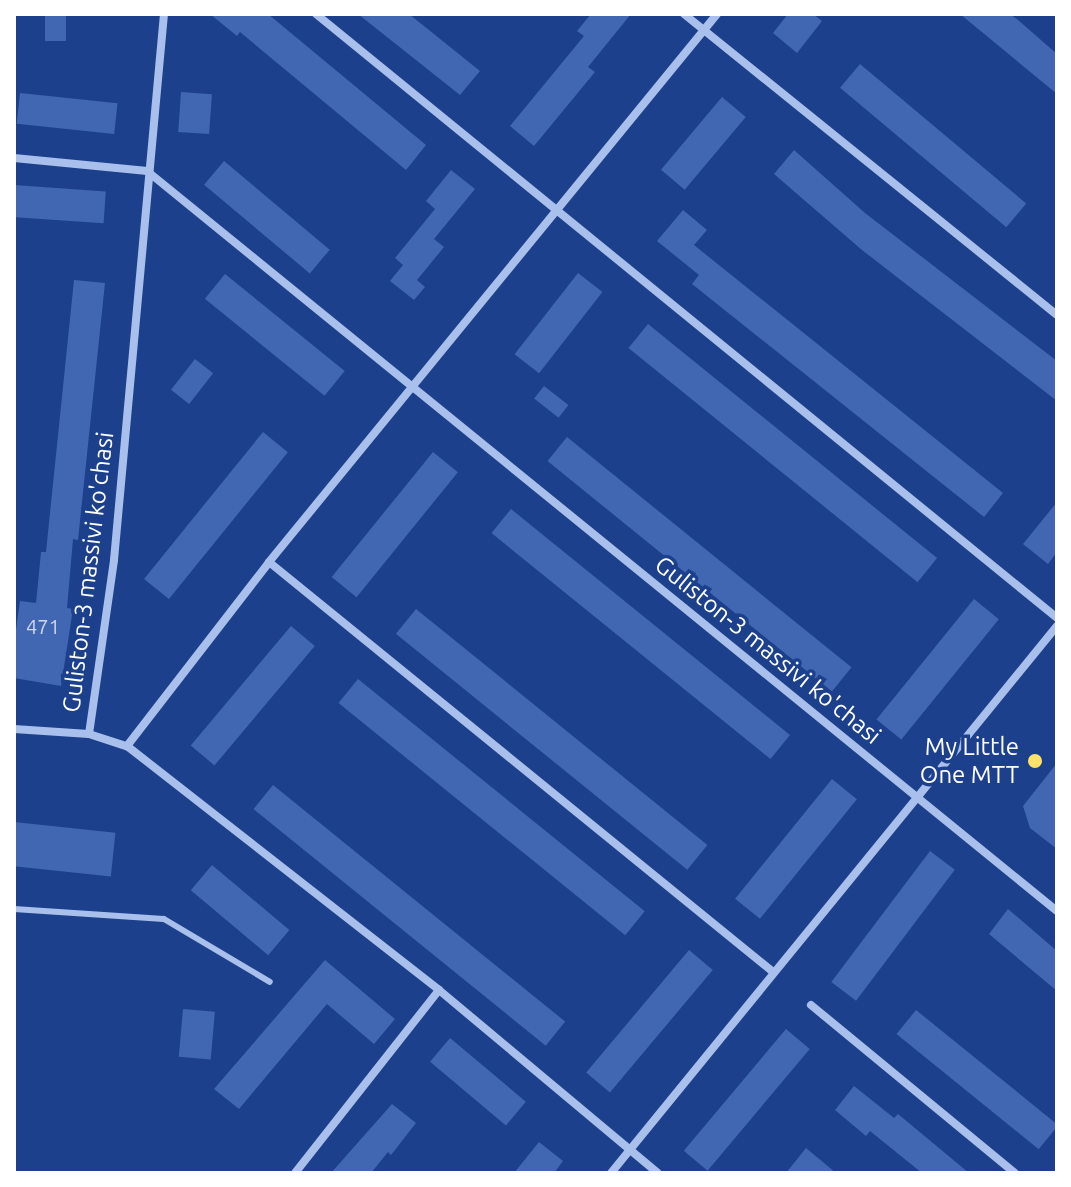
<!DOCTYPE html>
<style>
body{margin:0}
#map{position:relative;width:1071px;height:1187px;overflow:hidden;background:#1d408c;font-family:Ubuntu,sans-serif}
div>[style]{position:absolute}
.building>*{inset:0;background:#4166b2;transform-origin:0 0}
.lane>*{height:6px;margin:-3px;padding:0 3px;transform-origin:3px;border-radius:3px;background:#a9c0ed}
.street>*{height:8px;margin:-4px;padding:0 4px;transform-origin:4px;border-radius:4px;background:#a9c0ed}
.dots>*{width:22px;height:22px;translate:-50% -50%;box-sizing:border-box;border:4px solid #1d408c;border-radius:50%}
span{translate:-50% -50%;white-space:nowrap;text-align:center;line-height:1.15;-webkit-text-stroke:7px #1d408c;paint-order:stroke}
.number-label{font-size:20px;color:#d0d9ec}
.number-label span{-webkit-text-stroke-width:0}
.street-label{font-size:24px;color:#fff}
.poi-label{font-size:24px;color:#fff}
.right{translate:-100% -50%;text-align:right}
.frame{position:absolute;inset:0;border:16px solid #fff;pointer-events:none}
</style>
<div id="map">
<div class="building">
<div style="left:45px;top:14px;width:21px;height:27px"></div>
<div style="clip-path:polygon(210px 14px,268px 14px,426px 145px,406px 170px,240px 32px,237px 36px)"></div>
<div style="clip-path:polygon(358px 14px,409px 14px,480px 71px,460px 95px)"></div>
<div style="clip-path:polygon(591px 14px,631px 14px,588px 67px,595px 72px,534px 146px,510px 126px,584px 36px,577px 31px)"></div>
<div style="clip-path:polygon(788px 14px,813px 14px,822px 21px,797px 53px,773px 33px)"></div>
<div style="clip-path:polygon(960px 14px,1010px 14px,1018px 20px,1057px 54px,1057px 94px)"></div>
<div style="left:860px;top:64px;width:217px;height:31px;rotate:40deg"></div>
<div style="left:181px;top:92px;width:31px;height:40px;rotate:4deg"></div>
<div style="left:20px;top:93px;width:98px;height:31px;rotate:6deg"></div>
<div style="left:722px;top:97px;width:31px;height:95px;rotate:40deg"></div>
<div style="clip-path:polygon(794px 150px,865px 213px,1057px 361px,1057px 401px,862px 250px,774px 174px)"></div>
<div style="left:224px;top:161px;width:138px;height:31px;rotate:40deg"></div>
<div style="clip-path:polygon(451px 170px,475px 189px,434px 239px,444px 247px,417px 280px,425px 287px,414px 300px,390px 281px,403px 265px,395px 258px,435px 209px,426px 201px)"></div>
<div style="left:14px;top:185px;width:92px;height:32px;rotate:4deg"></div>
<div style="clip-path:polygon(683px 210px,707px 230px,694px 245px,1003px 493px,984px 517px,692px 284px,699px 275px,657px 241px)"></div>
<div style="left:578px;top:273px;width:31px;height:103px;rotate:38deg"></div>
<div style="left:225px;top:274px;width:154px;height:32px;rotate:39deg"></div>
<div style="clip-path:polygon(74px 280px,105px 283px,78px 540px,73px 539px,67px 608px,73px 609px,61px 686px,14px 678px,14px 644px,20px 601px,36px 603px,41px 552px,46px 552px)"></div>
<div style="left:648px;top:324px;width:372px;height:31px;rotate:39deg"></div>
<div style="left:195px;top:359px;width:23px;height:39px;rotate:38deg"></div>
<div style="left:544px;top:386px;width:31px;height:16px;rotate:38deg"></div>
<div style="left:263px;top:432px;width:32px;height:189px;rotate:39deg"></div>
<div style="left:567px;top:437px;width:366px;height:31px;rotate:39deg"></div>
<div style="left:433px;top:452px;width:32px;height:161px;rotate:39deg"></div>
<div style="clip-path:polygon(1057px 502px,1057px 552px,1048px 564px,1023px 544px)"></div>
<div style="left:511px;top:509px;width:359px;height:31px;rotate:39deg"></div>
<div style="left:974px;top:599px;width:32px;height:155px;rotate:39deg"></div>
<div style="left:416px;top:609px;width:375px;height:32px;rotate:39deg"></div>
<div style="left:291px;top:626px;width:31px;height:156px;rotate:40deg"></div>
<div style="left:358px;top:679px;width:369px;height:31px;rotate:39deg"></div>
<div style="clip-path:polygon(1057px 763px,1057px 849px,1030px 828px,1023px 806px)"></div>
<div style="left:832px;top:779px;width:32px;height:154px;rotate:39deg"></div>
<div style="left:273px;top:785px;width:376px;height:31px;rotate:39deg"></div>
<div style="left:14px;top:822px;width:102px;height:44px;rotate:6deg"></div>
<div style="left:930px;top:851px;width:31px;height:164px;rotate:37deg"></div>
<div style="left:212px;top:865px;width:101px;height:33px;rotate:40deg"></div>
<div style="clip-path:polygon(1008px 909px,1057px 951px,1057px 991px,989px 934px)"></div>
<div style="left:689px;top:950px;width:31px;height:160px;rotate:40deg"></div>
<div style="clip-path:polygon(325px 960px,395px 1019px,374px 1044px,327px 1004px,239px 1109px,214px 1089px)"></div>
<div style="left:183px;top:1009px;width:32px;height:48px;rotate:5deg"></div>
<div style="left:916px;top:1010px;width:183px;height:31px;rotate:39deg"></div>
<div style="left:786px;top:1029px;width:31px;height:159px;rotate:40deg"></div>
<div style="left:450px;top:1038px;width:99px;height:31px;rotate:40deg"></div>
<div style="clip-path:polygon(854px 1086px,894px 1118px,898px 1114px,969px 1173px,922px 1173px,870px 1131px,866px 1136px,835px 1110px)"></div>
<div style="clip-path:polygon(392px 1104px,416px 1123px,391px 1155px,388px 1152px,371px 1173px,331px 1173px)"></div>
<div style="clip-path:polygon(539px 1142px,563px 1161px,554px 1173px,514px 1173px)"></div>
<div style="clip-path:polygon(806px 1148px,836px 1173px,786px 1173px)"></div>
</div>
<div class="lane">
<div style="left:14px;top:909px;width:150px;rotate:3.8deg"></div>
<div style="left:164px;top:919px;width:123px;rotate:30.7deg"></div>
</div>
<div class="street">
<div style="left:316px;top:14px;width:956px;rotate:39.18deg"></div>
<div style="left:684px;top:14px;width:479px;rotate:38.9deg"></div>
<div style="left:14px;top:158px;width:134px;rotate:5.6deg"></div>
<div style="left:147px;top:171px;width:1173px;rotate:39.12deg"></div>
<div style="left:269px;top:562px;width:648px;rotate:39.12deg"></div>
<div style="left:14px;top:729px;width:75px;rotate:3.8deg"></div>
<div style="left:89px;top:734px;width:40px;rotate:18deg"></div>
<div style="left:127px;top:746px;width:396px;rotate:38deg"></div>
<div style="left:439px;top:990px;width:285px;rotate:39.9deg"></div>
<div style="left:89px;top:734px;width:176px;rotate:-81.8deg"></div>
<div style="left:114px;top:560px;width:548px;rotate:-84.77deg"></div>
<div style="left:127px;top:746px;width:232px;rotate:-52.3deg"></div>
<div style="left:269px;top:562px;width:708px;rotate:-50.73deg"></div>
<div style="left:811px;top:1005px;width:264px;rotate:39.5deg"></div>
<div style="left:295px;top:1173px;width:233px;rotate:-51.8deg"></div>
<div style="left:611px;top:1173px;width:706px;rotate:-50.81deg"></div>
</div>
<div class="dots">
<div style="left:1035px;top:761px;background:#fde368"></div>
</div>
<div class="number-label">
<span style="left:43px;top:626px">471</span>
</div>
<div class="street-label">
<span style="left:88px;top:572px;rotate:-83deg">Guliston-3 massivi ko'chasi</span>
<span style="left:768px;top:650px;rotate:39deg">Guliston-3 massivi ko'chasi</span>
</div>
<div class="poi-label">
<span class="right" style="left:1019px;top:761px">My Little<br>One MTT</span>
</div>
<div class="frame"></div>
</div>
